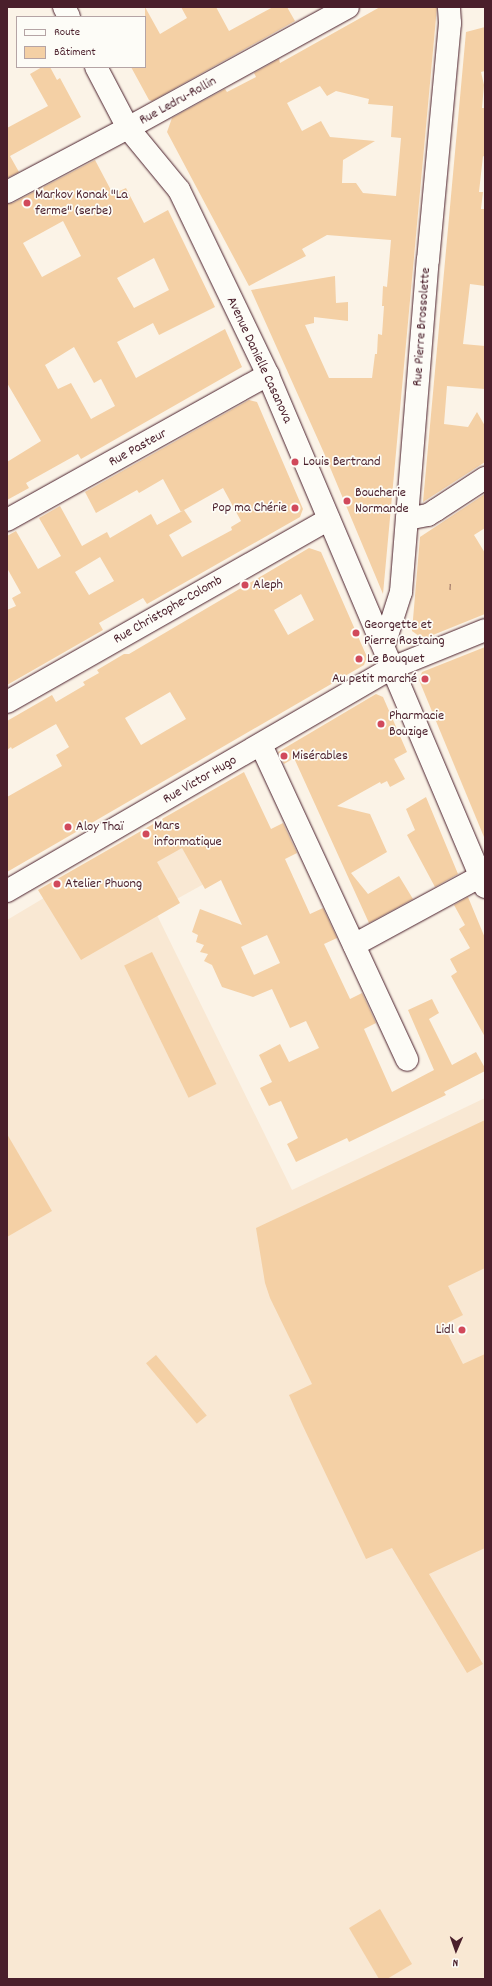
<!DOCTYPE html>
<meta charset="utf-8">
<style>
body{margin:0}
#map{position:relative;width:492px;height:1986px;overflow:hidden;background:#fbf3e7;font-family:Dekko,sans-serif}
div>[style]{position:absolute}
.built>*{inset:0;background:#f9e8d3}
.building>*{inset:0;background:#f4d0a5;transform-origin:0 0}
.roads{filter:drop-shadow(0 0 1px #4a1f2b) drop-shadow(0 0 1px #4a1f2b)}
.minor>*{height:22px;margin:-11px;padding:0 11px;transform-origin:11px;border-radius:11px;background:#fdfcf7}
.major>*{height:22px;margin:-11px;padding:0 11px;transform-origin:11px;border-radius:11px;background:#fdfcf7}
.dots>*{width:11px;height:11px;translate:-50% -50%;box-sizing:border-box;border:2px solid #fdfcf7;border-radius:50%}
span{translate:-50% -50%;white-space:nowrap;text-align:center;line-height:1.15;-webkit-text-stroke:3.5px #fdfcf7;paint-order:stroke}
.number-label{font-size:12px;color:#744b4a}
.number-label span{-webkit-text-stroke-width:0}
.street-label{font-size:14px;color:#4a1f2b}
.poi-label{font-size:14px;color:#4a1f2b}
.left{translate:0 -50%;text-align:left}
.right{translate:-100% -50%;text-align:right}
.frame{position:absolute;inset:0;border:8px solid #4a1f2b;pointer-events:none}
.legend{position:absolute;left:16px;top:16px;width:130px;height:52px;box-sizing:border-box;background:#fdfcf7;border:1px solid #b5a4a5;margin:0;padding:5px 7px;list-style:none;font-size:12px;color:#4a1f2b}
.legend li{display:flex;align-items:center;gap:8px;height:20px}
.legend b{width:20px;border:1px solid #b5a4a5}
.north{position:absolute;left:436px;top:1930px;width:40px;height:40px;-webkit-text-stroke:3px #fdfcf7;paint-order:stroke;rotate:182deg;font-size:11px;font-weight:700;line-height:16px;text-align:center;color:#4a1f2b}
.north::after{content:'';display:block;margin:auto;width:14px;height:18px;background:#4a1f2b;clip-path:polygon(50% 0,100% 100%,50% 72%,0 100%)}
</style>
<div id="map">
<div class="built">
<div style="clip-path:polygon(198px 806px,231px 869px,155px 911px,292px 1190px,485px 1098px,485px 1979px,7px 1979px,7px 920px)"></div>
</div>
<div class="building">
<div style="clip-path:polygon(145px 7px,160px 34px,187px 18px,181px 7px,216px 7px,229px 31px,273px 7px,287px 7px,295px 21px,152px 101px,149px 100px,131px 67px,145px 67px)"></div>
<div style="clip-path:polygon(evenodd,380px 7px,437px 7px,383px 594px,324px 453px,251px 290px,335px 276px,336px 303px,348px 302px,348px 321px,314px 317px,314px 323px,305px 325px,329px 378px,372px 378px,375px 354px,377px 354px,378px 334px,382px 335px,384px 306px,382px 306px,383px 286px,387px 287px,391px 240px,327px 235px,302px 249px,306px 256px,249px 286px,167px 132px,172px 118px,225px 89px,227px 92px,256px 77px,254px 73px,279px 59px,280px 63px,380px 7px,320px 86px,327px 96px,336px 91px,369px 99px,368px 104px,393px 106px,391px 137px,401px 138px,396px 196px,363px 193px,356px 183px,342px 183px,343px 160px,375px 141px,330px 137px,321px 121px,302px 131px,287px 103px,320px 86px)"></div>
<div style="clip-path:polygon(485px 27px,485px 71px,481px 72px,484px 85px,482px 108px,485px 108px,485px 157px,483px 156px,479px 192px,483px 192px,481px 209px,485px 209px,485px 286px,470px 284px,463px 344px,485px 346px,485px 389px,447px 386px,444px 424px,468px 427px,477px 412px,485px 426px,485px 462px,423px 502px,466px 32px)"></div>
<div style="clip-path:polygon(42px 67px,50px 67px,57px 80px,60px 78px,81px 117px,10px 156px,19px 172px,7px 178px,7px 128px,48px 106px,30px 74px)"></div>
<div style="clip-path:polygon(evenodd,95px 160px,113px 194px,126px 188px,144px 223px,168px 210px,215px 307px,159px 335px,153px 323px,117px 342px,136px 378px,225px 329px,242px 367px,81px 459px,78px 454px,26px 483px,29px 488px,7px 500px,7px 462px,41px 441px,7px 383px,7px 204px,13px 203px,95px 160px,63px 221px,81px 256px,42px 277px,23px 243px,63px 221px,95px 160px,154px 258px,169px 290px,134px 308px,117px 278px,154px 258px,95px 160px,74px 347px,94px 383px,101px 379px,115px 406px,91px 419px,71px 383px,58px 389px,45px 365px,74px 347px)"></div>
<div style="clip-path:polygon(evenodd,249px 400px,257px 402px,303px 509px,300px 517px,147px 604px,143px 598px,99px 623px,103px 630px,7px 685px,7px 610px,16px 606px,12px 598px,21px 593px,7px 568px,7px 536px,16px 531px,38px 569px,61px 556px,39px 518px,60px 506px,82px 546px,107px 532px,110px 538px,151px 514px,157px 525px,184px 510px,181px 512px,163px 479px,139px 493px,137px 490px,96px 513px,85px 492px,249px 400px,223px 488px,241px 521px,231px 527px,232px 530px,182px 557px,169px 535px,192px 522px,184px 510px,223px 488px,249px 400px,100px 557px,114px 581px,89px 595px,75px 572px,100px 557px)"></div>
<div style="clip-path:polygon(485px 494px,485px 528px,474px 535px,485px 553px,485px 614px,423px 639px,412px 631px,420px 537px)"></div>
<div style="clip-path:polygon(evenodd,309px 548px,321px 552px,367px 657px,364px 665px,7px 872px,7px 797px,62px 766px,56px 755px,69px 747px,56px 724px,12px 749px,11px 747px,7px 750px,7px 721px,52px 695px,56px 702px,85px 685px,83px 682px,99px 673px,97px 670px,124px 654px,129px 654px,309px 548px,301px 594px,314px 620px,288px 635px,274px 610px,301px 594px,309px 548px,170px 692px,186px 719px,141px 745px,125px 718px,170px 692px)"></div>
<div style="clip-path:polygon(485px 647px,485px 836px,484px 837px,419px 680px,422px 672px)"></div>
<div style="clip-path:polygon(376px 694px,383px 697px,407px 752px,394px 759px,405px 779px,390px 787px,387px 781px,381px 784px,380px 782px,337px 806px,370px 814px,387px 852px,351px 873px,368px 894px,399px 876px,413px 899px,369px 923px,294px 758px,284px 764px,278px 752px)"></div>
<div style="clip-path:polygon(evenodd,244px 772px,271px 829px,283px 823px,297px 853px,285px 859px,310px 914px,323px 908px,337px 938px,324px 944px,350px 999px,362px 993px,376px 1023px,364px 1029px,392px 1092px,434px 1070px,408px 1010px,432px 999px,439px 1013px,429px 1019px,452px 1065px,476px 1052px,485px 1068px,485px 1071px,444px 1092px,446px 1095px,349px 1142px,347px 1138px,296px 1162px,287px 1144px,298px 1138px,281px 1101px,269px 1106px,260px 1088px,272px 1082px,259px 1055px,280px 1044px,289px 1062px,319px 1048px,306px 1021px,290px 1028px,272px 989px,253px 997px,222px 987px,212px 965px,204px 961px,208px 954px,200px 952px,204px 945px,196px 942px,198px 935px,192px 932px,200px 909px,242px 925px,221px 880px,205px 889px,182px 848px,157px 862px,180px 903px,81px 960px,38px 890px,244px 772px,267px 935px,280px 963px,254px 975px,241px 947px,267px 935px)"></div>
<div style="clip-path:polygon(426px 797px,458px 874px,435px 887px,407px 835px,415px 830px,406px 809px)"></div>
<div style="clip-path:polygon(468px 897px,485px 938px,485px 1037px,451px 976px,457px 972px,450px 959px,470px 948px,459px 929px,465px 925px,454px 905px)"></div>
<div style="left:152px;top:952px;width:147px;height:31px;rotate:64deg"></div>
<div style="clip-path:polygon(485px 1120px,485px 1268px,448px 1286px,463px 1315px,443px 1325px,463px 1364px,485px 1354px,485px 1548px,429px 1574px,483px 1664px,467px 1673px,392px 1548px,366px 1559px,302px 1424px,289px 1395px,312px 1384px,270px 1298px,265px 1283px,256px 1228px)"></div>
<div style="clip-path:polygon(7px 1134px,52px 1211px,7px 1237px)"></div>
<div style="left:156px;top:1355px;width:79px;height:13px;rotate:50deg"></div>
<div style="clip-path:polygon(380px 1909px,412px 1964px,387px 1979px,379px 1979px,349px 1928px)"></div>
</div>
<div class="roads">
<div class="minor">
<div style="left:64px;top:7px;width:11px;rotate:63deg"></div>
<div style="left:96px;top:67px;width:69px;rotate:62.3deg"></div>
<div style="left:128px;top:128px;width:80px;rotate:50.6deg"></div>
<div style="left:179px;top:190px;width:205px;rotate:64.3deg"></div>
<div style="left:268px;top:375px;width:556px;rotate:67.03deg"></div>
<div style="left:7px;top:192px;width:137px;rotate:-27.9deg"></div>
<div style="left:128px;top:128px;width:251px;rotate:-28.8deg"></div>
<div style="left:407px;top:519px;width:21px;rotate:-11deg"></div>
<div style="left:428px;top:515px;width:9px;rotate:-32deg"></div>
<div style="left:436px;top:510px;width:59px;rotate:-33.1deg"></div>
<div style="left:7px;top:520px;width:299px;rotate:-29.1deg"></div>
<div style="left:384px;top:645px;width:56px;rotate:-72.2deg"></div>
<div style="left:401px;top:592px;width:333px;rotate:-85.4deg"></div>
<div style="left:428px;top:260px;width:238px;rotate:-84.7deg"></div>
<div style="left:450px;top:23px;width:16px;rotate:-94deg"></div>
<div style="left:7px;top:702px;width:370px;rotate:-29.6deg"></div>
<div style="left:261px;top:745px;width:347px;rotate:65.1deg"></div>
<div style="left:354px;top:945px;width:145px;rotate:-28.5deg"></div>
</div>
<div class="major">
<div style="left:7px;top:891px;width:445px;rotate:-30.1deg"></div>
<div style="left:392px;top:668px;width:100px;rotate:-22.2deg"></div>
</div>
</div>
<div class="dots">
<div style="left:27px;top:203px;background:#d1495b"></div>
<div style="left:295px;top:462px;background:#d1495b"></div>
<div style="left:347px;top:501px;background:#d1495b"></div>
<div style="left:295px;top:508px;background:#d1495b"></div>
<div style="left:245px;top:585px;background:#d1495b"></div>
<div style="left:356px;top:633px;background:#d1495b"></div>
<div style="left:359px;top:659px;background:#d1495b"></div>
<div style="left:425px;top:679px;background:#d1495b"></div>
<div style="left:381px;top:724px;background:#d1495b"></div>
<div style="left:284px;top:756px;background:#d1495b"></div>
<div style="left:68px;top:827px;background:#d1495b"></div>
<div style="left:146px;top:834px;background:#d1495b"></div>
<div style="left:57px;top:884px;background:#d1495b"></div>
<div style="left:462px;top:1330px;background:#d1495b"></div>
</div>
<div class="number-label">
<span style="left:450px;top:588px">1</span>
</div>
<div class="street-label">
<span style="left:178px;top:101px;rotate:-29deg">Rue Ledru-Rollin</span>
<span style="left:422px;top:327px;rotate:-86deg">Rue Pierre Brossolette</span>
<span style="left:259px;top:360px;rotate:65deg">Avenue Danielle Casanova</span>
<span style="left:138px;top:448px;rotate:-29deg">Rue Pasteur</span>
<span style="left:168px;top:610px;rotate:-30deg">Rue Christophe-Colomb</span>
<span style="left:200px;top:780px;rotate:-30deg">Rue Victor Hugo</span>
</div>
<div class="poi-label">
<span class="left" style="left:35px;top:203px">Markov Konak "La<br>ferme" (serbe)</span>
<span class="left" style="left:303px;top:462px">Louis Bertrand</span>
<span class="left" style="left:355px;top:501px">Boucherie<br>Normande</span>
<span class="right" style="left:287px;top:508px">Pop ma Chérie</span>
<span class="left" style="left:253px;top:585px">Aleph</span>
<span class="left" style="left:364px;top:633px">Georgette et<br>Pierre Rostaing</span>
<span class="left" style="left:367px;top:659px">Le Bouquet</span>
<span class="right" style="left:417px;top:679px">Au petit marché</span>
<span class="left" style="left:389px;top:724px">Pharmacie<br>Bouzige</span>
<span class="left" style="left:292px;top:756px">Misérables</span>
<span class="left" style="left:154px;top:834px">Mars<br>informatique</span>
<span class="left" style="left:76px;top:827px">Aloy Thaï</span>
<span class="left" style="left:65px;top:884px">Atelier Phuong</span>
<span class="right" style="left:454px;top:1330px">Lidl</span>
</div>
<div class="frame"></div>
<ul class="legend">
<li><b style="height:5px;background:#fdfcf7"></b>Route</li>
<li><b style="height:11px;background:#f4d0a5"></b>Bâtiment</li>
</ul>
<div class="north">N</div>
</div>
